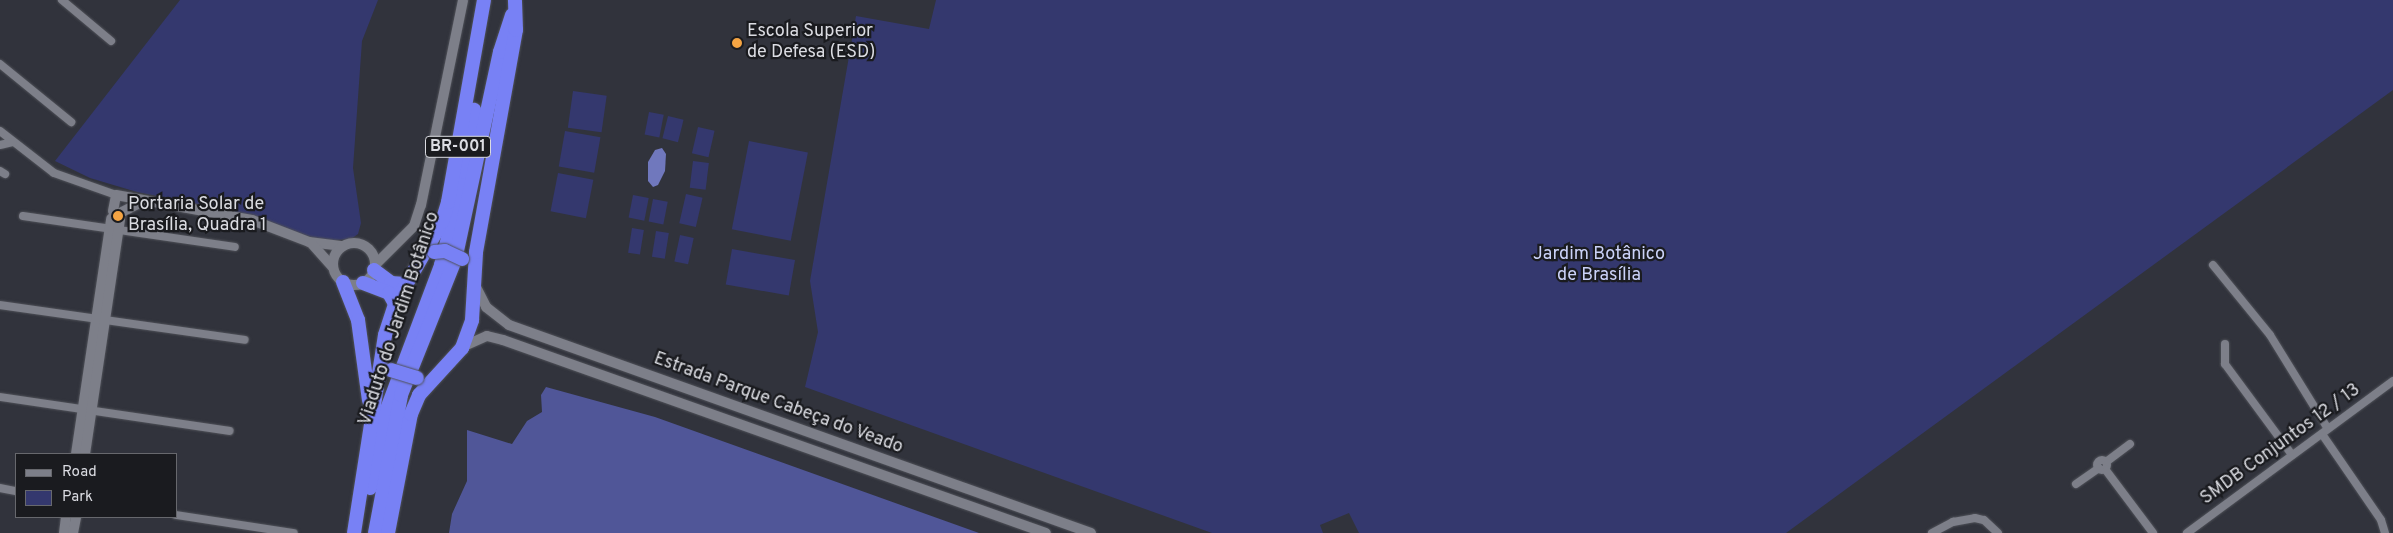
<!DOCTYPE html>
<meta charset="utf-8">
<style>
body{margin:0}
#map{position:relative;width:2393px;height:533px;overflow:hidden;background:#31333c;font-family:Overpass,sans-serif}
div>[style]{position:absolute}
.green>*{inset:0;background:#34386e;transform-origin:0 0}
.forest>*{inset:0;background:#505698}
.water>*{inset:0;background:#7078bd}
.roads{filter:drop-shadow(0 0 1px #4f5158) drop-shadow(0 0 1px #4f5158)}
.street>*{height:8px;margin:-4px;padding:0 4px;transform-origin:4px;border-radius:4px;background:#7d7f89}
.street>.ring{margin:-4px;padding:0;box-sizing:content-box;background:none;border:8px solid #7d7f89;border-radius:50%}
.secondary>*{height:10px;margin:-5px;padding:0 5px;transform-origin:5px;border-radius:5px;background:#7d7f89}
.secondary>.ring{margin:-5px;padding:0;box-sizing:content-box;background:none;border:10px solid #7d7f89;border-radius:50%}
.highway>*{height:14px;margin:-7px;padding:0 7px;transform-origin:7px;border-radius:7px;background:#7881f5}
.bridges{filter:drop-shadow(0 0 1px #4f5158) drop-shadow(0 0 1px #4f5158)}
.highway-bridge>*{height:14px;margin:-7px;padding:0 7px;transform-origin:7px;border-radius:7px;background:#7881f5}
.dots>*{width:14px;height:14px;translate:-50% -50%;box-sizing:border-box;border:2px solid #1a1b1f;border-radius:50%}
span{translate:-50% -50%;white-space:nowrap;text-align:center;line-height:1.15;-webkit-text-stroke:4.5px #1a1b1f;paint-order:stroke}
.shield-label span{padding:1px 4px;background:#1a1b1f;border:1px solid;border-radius:4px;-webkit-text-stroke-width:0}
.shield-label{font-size:16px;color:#dbdce2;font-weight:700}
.poi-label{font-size:18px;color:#dbdce2}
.left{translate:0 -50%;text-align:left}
.park-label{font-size:18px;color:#cbd2f8}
.street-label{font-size:18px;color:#dbdce2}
.legend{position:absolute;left:15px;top:453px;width:162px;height:65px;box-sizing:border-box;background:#1a1b1f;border:1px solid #67686d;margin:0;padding:6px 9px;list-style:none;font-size:15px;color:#dbdce2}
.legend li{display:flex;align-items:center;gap:10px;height:25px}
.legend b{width:25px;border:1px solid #67686d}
</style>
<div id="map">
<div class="green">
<div style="clip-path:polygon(180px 0,378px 0,362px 41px,353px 168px,361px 223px,358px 234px,351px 239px,322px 241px,242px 213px,137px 192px,90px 178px,55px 161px)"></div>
<div style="clip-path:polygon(936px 0,2393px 0,2393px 90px,1786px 533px,1359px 533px,1349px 513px,1320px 525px,1323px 533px,1212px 533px,805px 387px,818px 332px,810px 281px,856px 16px,929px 29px)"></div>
<div style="left:573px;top:91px;width:34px;height:37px;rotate:8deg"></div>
<div style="left:649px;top:112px;width:15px;height:23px;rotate:11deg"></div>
<div style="left:668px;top:116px;width:16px;height:23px;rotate:14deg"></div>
<div style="left:698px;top:127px;width:17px;height:27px;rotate:13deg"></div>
<div style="left:565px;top:131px;width:36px;height:36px;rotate:10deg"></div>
<div style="left:749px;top:141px;width:60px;height:90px;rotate:11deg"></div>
<div style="left:693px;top:161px;width:16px;height:27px;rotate:7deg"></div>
<div style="left:558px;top:173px;width:36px;height:39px;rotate:11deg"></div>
<div style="left:686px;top:194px;width:17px;height:30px;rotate:13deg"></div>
<div style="left:633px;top:195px;width:16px;height:23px;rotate:11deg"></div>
<div style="left:653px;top:199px;width:15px;height:23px;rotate:11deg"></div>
<div style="left:632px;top:228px;width:12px;height:25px;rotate:9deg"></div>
<div style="left:656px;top:231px;width:13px;height:26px;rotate:9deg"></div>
<div style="left:680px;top:235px;width:14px;height:27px;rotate:12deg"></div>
<div style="left:732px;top:249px;width:64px;height:36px;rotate:10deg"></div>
</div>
<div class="forest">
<div style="clip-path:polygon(546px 387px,655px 417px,979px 533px,449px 533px,452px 514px,467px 481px,467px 430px,512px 444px,527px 421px,542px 412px,541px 395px)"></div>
</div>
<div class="water">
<div style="clip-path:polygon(662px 148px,666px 154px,665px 171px,658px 185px,653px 187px,648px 181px,648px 162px,655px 150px)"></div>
</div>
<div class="roads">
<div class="street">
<div style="left:62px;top:0;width:64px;rotate:39.9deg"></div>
<div style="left:0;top:64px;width:92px;rotate:39.2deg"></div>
<div style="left:0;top:131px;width:68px;rotate:37.9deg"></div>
<div style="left:54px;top:173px;width:66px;rotate:19.5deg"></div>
<div style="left:0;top:145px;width:13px;rotate:-13deg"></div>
<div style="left:0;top:171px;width:6px;rotate:31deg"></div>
<div style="left:23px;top:216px;width:214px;rotate:8.3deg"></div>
<div style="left:2213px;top:265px;width:90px;rotate:50.8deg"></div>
<div style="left:2270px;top:335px;width:110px;rotate:58.3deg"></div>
<div style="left:0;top:305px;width:247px;rotate:8.1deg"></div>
<div style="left:2225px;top:344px;width:20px;rotate:90deg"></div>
<div style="left:2225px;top:364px;width:113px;rotate:53.6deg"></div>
<div style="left:0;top:397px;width:232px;rotate:8.4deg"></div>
<div style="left:2322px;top:434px;width:104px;rotate:55.5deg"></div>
<div style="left:2381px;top:520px;width:14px;rotate:73deg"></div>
<div class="ring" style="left:2097px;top:460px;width:2px;height:2px"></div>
<div style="left:2106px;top:462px;width:30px;rotate:-37deg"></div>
<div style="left:2105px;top:469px;width:80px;rotate:53.1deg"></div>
<div style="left:2076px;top:484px;width:28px;rotate:-35deg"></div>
<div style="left:0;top:488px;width:16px;rotate:11deg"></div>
<div style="left:176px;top:515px;width:119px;rotate:8.7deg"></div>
<div style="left:1932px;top:533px;width:24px;rotate:-28deg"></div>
<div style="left:1953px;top:522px;width:22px;rotate:-10deg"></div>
<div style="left:1975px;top:518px;width:9px;rotate:13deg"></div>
<div style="left:1984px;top:520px;width:19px;rotate:43deg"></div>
<div style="left:2187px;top:533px;width:256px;rotate:-36.4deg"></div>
</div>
<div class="secondary">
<div style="left:113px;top:211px;width:16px;rotate:-79deg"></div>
<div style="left:116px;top:195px;width:138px;rotate:10.4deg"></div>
<div style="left:252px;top:220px;width:61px;rotate:21.1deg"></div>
<div style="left:309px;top:242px;width:34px;rotate:7deg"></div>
<div style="left:122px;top:212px;width:25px;rotate:-27deg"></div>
<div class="ring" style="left:333px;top:243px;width:32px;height:32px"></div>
<div style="left:312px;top:244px;width:30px;rotate:48deg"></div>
<div style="left:375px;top:265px;width:55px;rotate:-45deg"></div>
<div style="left:414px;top:226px;width:22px;rotate:-72deg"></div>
<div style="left:421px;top:205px;width:209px;rotate:-78.4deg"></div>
<div style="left:475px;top:285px;width:25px;rotate:63deg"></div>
<div style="left:486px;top:307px;width:29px;rotate:38deg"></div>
<div style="left:509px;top:325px;width:618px;rotate:19.67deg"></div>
<div style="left:462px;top:347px;width:27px;rotate:-24deg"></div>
<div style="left:487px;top:336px;width:16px;rotate:14deg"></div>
<div style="left:503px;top:340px;width:576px;rotate:19.57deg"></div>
<div style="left:76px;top:454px;width:238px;rotate:-81.5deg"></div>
<div style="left:85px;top:454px;width:237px;rotate:-81.5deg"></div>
<div style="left:64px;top:533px;width:16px;rotate:-83deg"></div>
<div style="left:73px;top:533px;width:16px;rotate:-79deg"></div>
</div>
<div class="highway">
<div style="left:374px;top:270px;width:21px;rotate:37deg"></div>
<div style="left:391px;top:283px;width:14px;rotate:4deg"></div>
<div style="left:343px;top:282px;width:41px;rotate:68.5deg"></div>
<div style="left:358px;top:320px;width:81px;rotate:82.2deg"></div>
<div style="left:363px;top:283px;width:28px;rotate:21deg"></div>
<div style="left:389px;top:293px;width:13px;rotate:61deg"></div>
<div style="left:370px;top:488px;width:81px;rotate:-77.9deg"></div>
<div style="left:387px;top:409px;width:154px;rotate:-69.4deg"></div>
<div style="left:441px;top:265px;width:96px;rotate:-75.5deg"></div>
<div style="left:465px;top:172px;width:63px;rotate:-81.7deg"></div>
<div style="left:354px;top:533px;width:200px;rotate:-81.1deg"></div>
<div style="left:385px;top:335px;width:33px;rotate:-72deg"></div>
<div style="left:395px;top:304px;width:95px;rotate:-60.2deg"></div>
<div style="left:442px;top:222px;width:21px;rotate:-73deg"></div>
<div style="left:448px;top:202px;width:205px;rotate:-79.9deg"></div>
<div style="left:375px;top:533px;width:140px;rotate:-79.3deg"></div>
<div style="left:401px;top:395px;width:145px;rotate:-68.2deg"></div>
<div style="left:455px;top:260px;width:213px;rotate:-77.8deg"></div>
<div style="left:500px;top:52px;width:39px;rotate:-72deg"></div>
<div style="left:388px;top:533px;width:121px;rotate:-79.1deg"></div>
<div style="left:411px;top:414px;width:21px;rotate:-67deg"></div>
<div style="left:419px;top:395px;width:64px;rotate:-47.5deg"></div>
<div style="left:462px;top:348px;width:30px;rotate:-70deg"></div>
<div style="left:472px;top:320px;width:68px;rotate:-86.6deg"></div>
<div style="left:476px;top:252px;width:226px;rotate:-79.8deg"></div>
<div style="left:516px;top:30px;width:30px;rotate:-92deg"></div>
</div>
</div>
<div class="bridges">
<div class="highway-bridge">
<div style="left:434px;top:252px;width:11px;rotate:-5deg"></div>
<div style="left:445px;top:251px;width:19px;rotate:25deg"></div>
<div style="left:391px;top:370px;width:27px;rotate:17deg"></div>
</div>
</div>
<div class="dots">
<div style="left:737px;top:43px;background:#f4a443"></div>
<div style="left:118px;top:216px;background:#f4a443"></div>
</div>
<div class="shield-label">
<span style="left:458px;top:147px">BR-001</span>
</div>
<div class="poi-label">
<span class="left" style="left:747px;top:43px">Escola Superior<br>de Defesa (ESD)</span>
<span class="left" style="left:128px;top:216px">Portaria Solar de<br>Brasília, Quadra 1</span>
</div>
<div class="park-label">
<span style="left:1599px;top:266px">Jardim Botânico<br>de Brasília</span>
</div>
<div class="street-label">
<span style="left:400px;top:319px;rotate:-72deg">Viaduto do Jardim Botânico</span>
<span style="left:778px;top:404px;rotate:20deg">Estrada Parque Cabeça do Veado</span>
<span style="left:2281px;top:445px;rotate:-36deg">SMDB Conjuntos 12 / 13</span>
</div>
<ul class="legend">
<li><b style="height:6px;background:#7d7f89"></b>Road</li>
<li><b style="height:14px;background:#34386e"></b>Park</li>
</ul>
</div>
